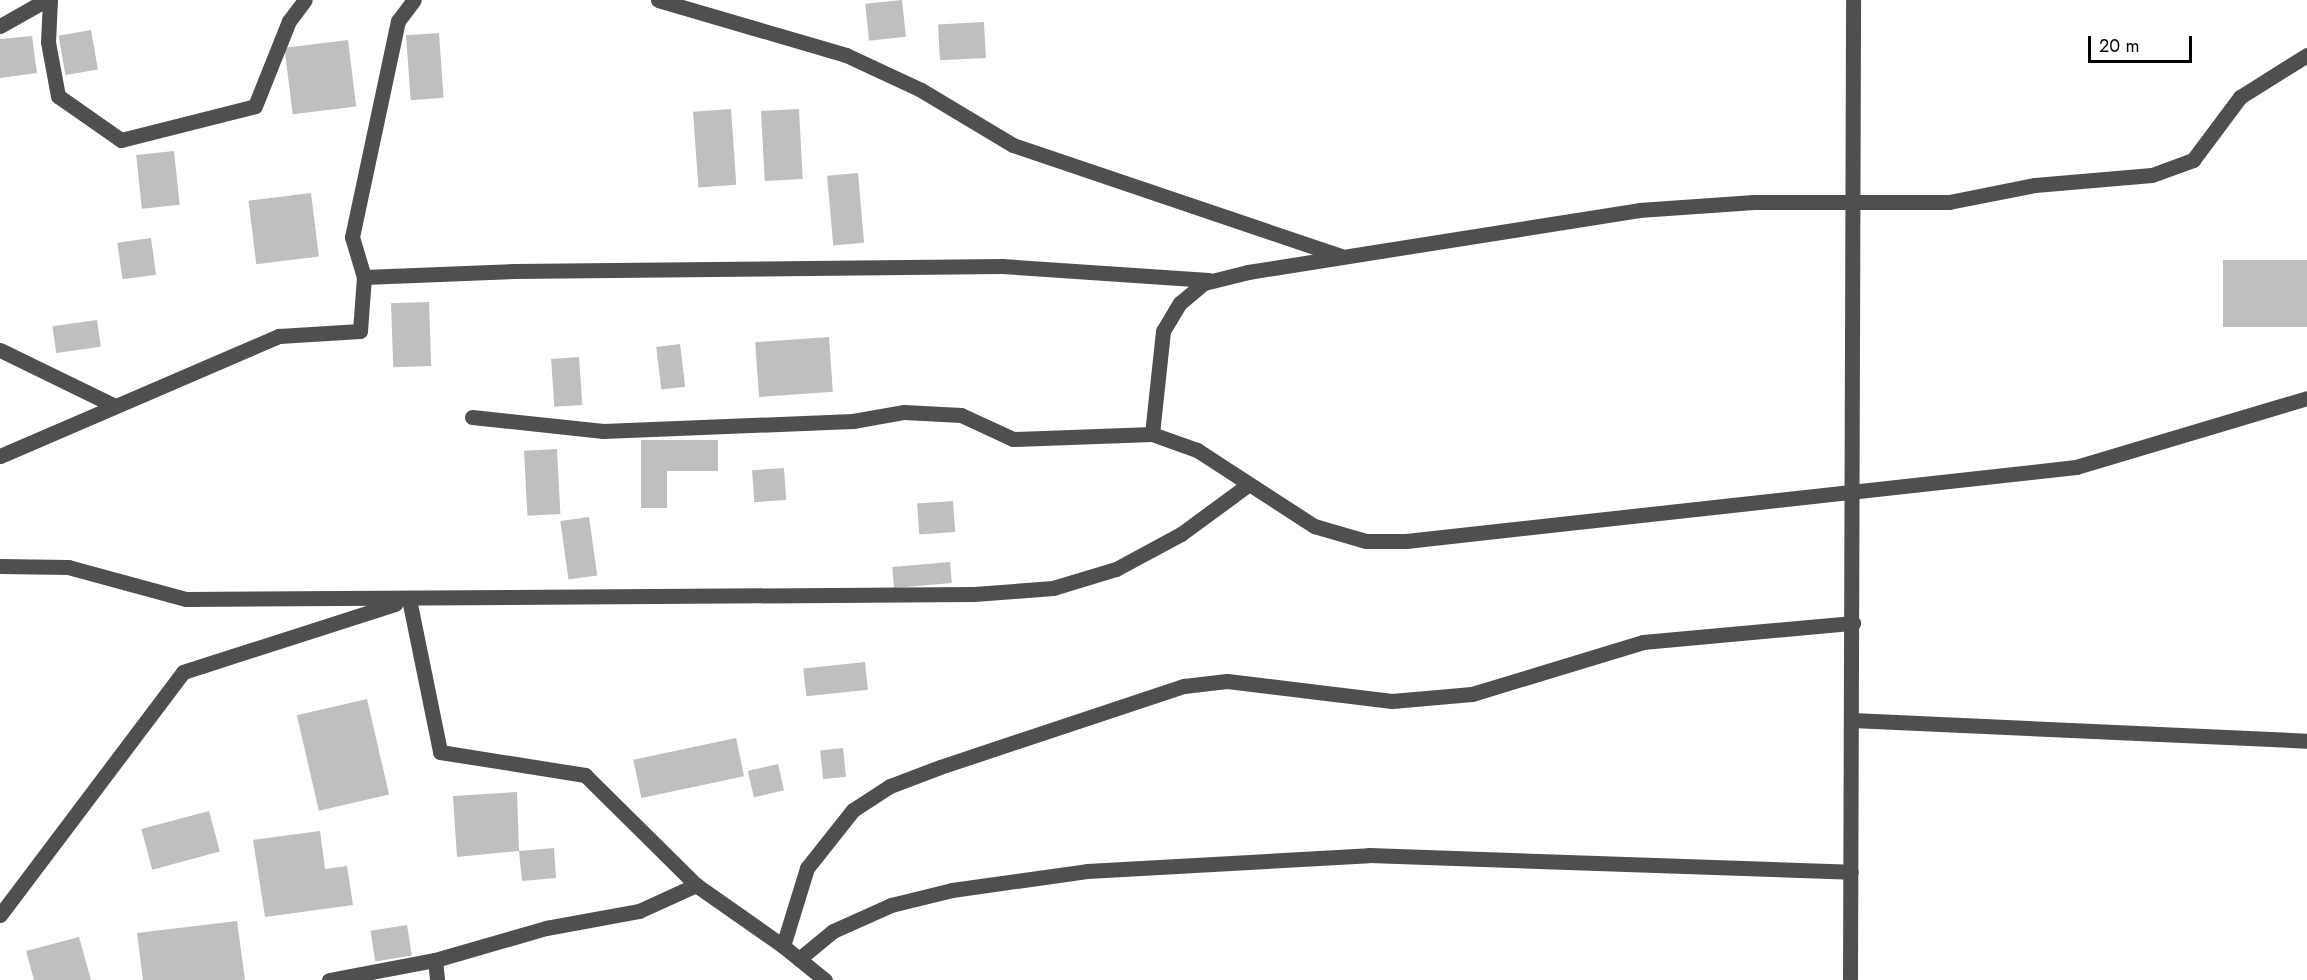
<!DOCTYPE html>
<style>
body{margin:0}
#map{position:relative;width:2307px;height:980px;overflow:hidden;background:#fff;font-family:Jost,sans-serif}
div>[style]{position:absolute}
.building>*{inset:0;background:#bfbfbf;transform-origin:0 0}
.minor>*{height:15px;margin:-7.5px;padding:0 7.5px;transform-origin:7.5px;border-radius:7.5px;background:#4f4f4f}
span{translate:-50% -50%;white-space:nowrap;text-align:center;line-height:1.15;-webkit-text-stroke:5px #fff;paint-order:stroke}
.scale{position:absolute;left:2088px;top:36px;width:104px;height:27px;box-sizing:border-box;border:3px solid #000;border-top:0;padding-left:8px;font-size:18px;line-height:21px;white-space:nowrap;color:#000;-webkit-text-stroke:4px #fff;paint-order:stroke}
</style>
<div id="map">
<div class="building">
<div style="left:902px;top:0;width:37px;height:37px;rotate:84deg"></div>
<div style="left:984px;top:22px;width:36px;height:46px;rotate:87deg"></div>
<div style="left:91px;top:30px;width:40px;height:33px;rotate:80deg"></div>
<div style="left:439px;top:33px;width:65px;height:33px;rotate:86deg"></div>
<div style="clip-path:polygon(32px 36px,37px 73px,0 78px,0 39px)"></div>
<div style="left:348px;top:40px;width:67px;height:64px;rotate:83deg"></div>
<div style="left:731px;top:109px;width:76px;height:38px;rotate:86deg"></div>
<div style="left:799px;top:109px;width:70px;height:38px;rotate:87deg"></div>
<div style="left:174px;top:151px;width:54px;height:38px;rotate:84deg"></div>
<div style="left:858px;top:173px;width:70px;height:31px;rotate:85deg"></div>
<div style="left:311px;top:193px;width:64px;height:63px;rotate:83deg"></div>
<div style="left:151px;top:238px;width:37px;height:34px;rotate:82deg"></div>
<div style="left:2307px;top:260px;width:67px;height:84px;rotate:90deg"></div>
<div style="left:429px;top:302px;width:64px;height:38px;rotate:88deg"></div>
<div style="left:97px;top:320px;width:27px;height:45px;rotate:82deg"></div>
<div style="left:829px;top:337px;width:55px;height:74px;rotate:86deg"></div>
<div style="left:680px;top:344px;width:43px;height:24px;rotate:83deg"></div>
<div style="left:579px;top:357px;width:48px;height:28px;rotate:86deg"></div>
<div style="clip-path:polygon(641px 440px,718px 440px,718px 471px,667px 471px,667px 508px,641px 508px)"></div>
<div style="left:557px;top:449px;width:65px;height:33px;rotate:87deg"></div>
<div style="left:784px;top:468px;width:32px;height:32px;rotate:86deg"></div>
<div style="left:953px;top:501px;width:31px;height:36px;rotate:86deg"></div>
<div style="left:589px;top:517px;width:59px;height:29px;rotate:82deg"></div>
<div style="left:950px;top:562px;width:21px;height:58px;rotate:85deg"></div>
<div style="left:865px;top:662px;width:28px;height:62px;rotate:84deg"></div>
<div style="left:367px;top:699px;width:98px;height:72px;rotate:77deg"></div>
<div style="left:736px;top:738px;width:39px;height:105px;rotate:78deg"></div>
<div style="left:843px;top:748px;width:29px;height:23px;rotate:84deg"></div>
<div style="left:778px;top:764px;width:27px;height:31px;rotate:77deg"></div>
<div style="clip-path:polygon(517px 792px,519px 851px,554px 848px,556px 878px,522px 881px,519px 851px,457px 857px,453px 796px)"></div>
<div style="left:209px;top:811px;width:42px;height:70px;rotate:75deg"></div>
<div style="clip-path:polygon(320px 831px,325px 869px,347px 866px,353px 905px,265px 917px,253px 840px)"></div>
<div style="clip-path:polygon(237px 921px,245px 980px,143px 980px,137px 933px)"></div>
<div style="left:407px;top:925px;width:31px;height:37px;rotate:81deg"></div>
<div style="clip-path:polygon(79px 937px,91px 980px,34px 980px,26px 951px)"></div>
</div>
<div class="minor">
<div style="left:50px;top:0;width:42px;rotate:92.7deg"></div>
<div style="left:48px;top:42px;width:55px;rotate:79.5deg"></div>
<div style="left:58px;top:96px;width:77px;rotate:34.9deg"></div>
<div style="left:121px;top:140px;width:138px;rotate:-14.2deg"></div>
<div style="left:255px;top:106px;width:92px;rotate:-68.2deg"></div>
<div style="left:289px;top:21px;width:26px;rotate:-53deg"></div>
<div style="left:658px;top:0;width:196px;rotate:16.3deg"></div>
<div style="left:846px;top:55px;width:83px;rotate:25deg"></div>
<div style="left:921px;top:90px;width:107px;rotate:30.9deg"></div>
<div style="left:1013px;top:145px;width:346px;rotate:18.7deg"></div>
<div style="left:0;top:26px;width:53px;rotate:-29.5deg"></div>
<div style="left:364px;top:277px;width:42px;rotate:-106.7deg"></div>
<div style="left:352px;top:237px;width:221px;rotate:-78deg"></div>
<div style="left:398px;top:21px;width:26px;rotate:-53deg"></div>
<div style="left:0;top:350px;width:128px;rotate:26deg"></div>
<div style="left:472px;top:417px;width:132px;rotate:6.1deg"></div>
<div style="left:603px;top:431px;width:250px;rotate:-2.3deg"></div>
<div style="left:853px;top:421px;width:52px;rotate:-10deg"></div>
<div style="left:904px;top:412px;width:57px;rotate:3deg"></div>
<div style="left:961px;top:415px;width:57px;rotate:24.8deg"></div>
<div style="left:1013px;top:439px;width:139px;rotate:-2.1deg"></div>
<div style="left:1152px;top:434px;width:48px;rotate:19.6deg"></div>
<div style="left:1197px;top:450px;width:140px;rotate:33deg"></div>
<div style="left:1314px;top:526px;width:54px;rotate:16.1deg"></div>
<div style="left:1366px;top:541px;width:40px"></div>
<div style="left:1406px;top:541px;width:674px;rotate:-6.3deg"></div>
<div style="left:2076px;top:467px;width:241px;rotate:-16.6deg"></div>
<div style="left:1152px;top:434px;width:104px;rotate:-83.9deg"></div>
<div style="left:1163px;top:331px;width:33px;rotate:-59deg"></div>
<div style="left:1180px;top:303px;width:31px;rotate:-40deg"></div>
<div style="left:1204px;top:283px;width:45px;rotate:-14deg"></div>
<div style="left:1248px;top:272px;width:396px;rotate:-9deg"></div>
<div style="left:1639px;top:210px;width:115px;rotate:-4deg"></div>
<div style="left:1754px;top:202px;width:195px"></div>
<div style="left:1949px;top:202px;width:88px;rotate:-11.2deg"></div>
<div style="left:2035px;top:185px;width:117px;rotate:-4.9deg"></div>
<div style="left:2152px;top:175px;width:44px;rotate:-20.1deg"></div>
<div style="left:2193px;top:160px;width:79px;rotate:-53.3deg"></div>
<div style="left:2240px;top:97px;width:79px;rotate:-32.1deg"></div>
<div style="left:0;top:456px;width:304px;rotate:-23.3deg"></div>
<div style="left:279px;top:336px;width:81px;rotate:-3.5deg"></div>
<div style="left:360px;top:331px;width:54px;rotate:-85.8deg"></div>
<div style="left:364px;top:277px;width:150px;rotate:-2.3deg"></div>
<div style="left:514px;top:271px;width:488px;rotate:-0.6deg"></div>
<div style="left:1002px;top:266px;width:207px;rotate:3.9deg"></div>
<div style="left:0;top:566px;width:68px;rotate:0.8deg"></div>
<div style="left:68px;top:567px;width:122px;rotate:15.2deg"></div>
<div style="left:186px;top:599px;width:788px;rotate:-0.36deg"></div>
<div style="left:974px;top:594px;width:79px;rotate:-4.3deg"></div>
<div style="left:1053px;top:588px;width:66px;rotate:-16.8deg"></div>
<div style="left:1116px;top:569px;width:74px;rotate:-28.3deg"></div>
<div style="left:1181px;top:534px;width:84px;rotate:-36.3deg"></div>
<div style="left:409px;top:599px;width:156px;rotate:78.5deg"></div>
<div style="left:440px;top:752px;width:147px;rotate:9deg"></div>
<div style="left:585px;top:775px;width:156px;rotate:44.7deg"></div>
<div style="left:696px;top:885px;width:106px;rotate:35deg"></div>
<div style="left:783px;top:946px;width:54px;rotate:39deg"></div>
<div style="left:1852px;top:720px;width:455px;rotate:2.6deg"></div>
<div style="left:0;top:915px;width:304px;rotate:-53deg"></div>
<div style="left:183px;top:672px;width:223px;rotate:-17.8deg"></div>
<div style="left:783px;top:946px;width:82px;rotate:-72.9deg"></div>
<div style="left:807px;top:868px;width:74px;rotate:-51.6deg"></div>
<div style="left:853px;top:810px;width:44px;rotate:-33deg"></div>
<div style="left:890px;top:786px;width:53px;rotate:-20.8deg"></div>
<div style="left:940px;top:767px;width:257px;rotate:-18.4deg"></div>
<div style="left:1184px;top:686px;width:43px;rotate:-6.6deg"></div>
<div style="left:1227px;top:681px;width:166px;rotate:6.9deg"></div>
<div style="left:1392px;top:701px;width:80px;rotate:-5deg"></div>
<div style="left:1472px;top:694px;width:179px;rotate:-16.9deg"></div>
<div style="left:1643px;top:642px;width:211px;rotate:-5.2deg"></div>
<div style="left:799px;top:959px;width:44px;rotate:-39.5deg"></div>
<div style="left:833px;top:931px;width:64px;rotate:-24.1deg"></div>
<div style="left:891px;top:905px;width:63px;rotate:-13.8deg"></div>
<div style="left:952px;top:890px;width:136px;rotate:-8deg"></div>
<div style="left:1087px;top:871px;width:282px;rotate:-3.2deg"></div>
<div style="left:1369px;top:855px;width:482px;rotate:2deg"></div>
<div style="left:435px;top:960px;width:20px;rotate:84deg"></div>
<div style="left:329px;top:980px;width:108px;rotate:-10.7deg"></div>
<div style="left:435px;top:960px;width:116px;rotate:-16.1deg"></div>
<div style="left:546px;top:928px;width:95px;rotate:-10.4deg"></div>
<div style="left:639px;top:911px;width:63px;rotate:-24.5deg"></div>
<div style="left:1850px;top:980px;width:980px;rotate:-89.82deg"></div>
</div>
<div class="scale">20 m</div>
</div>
